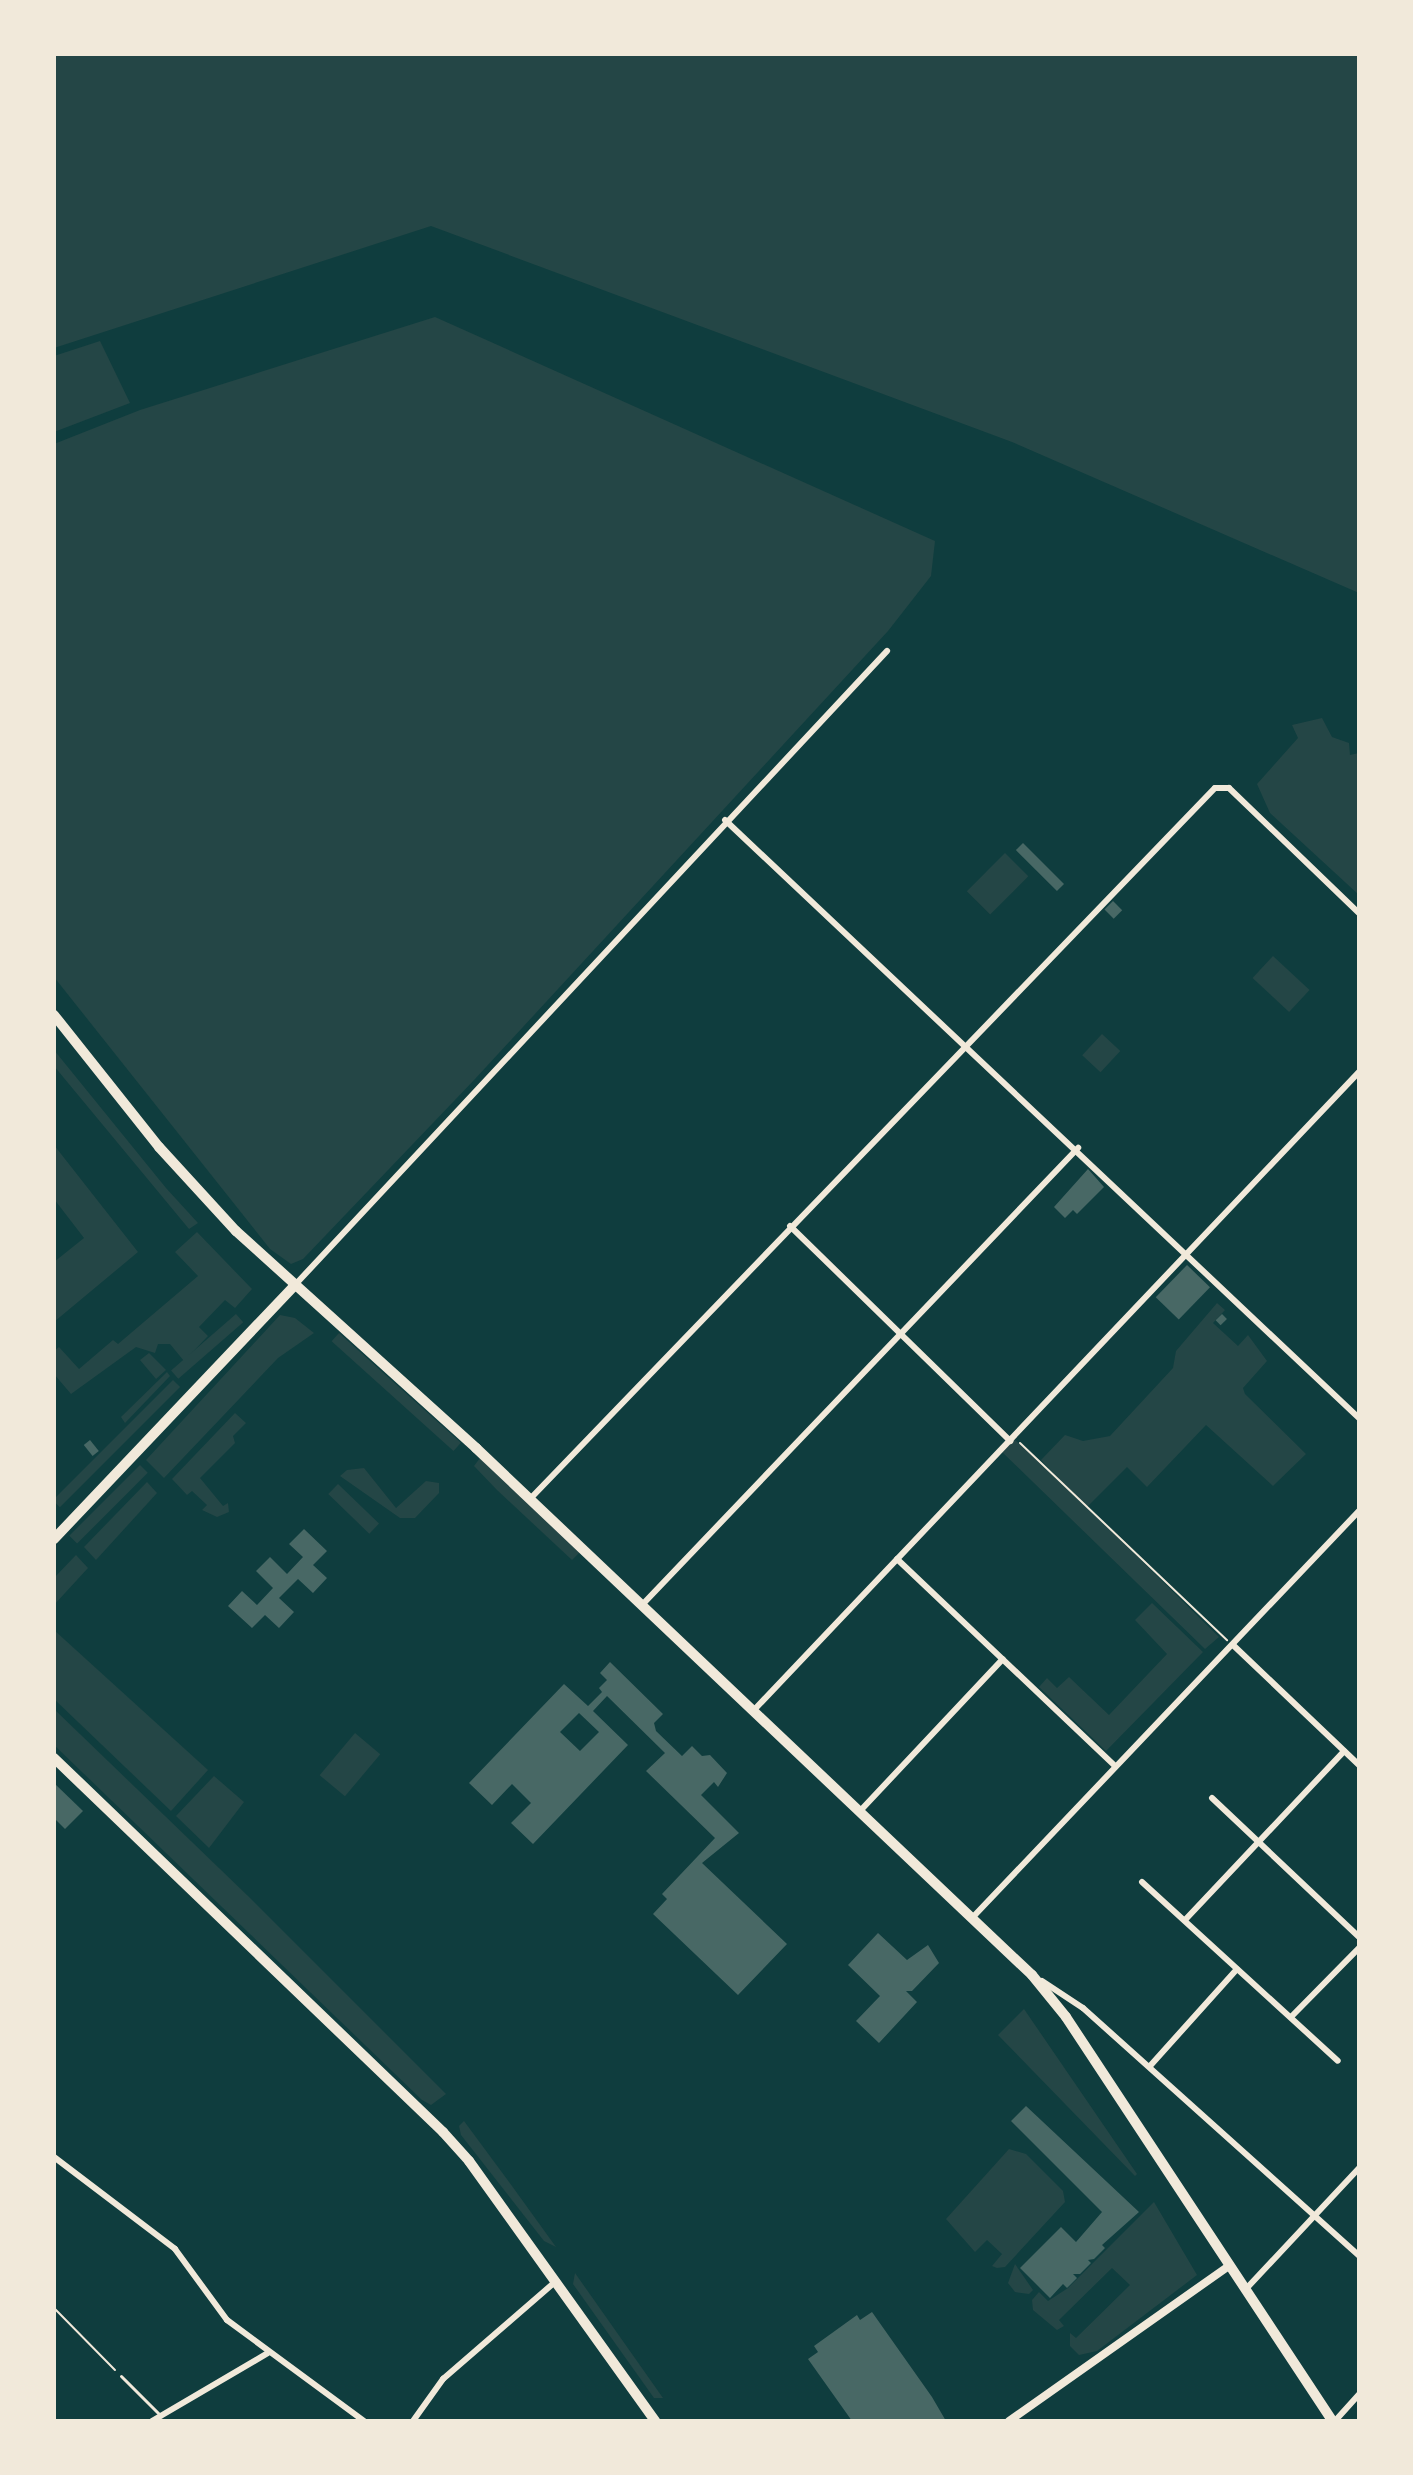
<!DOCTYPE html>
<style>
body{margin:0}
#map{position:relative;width:1413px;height:2475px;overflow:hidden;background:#0f3d3e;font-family:"Libre Baskerville",serif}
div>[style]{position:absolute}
.green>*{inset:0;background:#244646;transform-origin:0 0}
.building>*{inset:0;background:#486865;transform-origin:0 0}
.path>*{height:2px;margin:-1px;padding:0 1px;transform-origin:1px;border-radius:1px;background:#f1e9da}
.service>*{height:3px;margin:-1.5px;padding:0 1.5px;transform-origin:1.5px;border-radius:1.5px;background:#f1e9da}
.minor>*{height:6px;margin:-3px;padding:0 3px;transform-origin:3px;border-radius:3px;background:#f1e9da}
.tertiary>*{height:8px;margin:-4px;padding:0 4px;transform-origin:4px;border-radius:4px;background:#f1e9da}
.primary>*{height:10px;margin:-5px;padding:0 5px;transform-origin:5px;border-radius:5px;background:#f1e9da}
span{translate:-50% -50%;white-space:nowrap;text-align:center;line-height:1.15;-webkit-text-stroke:6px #f1e9da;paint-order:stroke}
.frame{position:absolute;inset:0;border:56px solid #f1e9da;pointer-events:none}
</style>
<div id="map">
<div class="green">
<div style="clip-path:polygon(54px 54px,1359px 54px,1359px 593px,1012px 442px,431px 226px,54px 348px)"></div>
<div style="clip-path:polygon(435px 317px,935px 541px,931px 576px,888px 631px,475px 1079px,303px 1259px,291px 1264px,270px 1249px,54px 977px,54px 444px,140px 410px)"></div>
<div style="clip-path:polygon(100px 341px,130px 403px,54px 432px,54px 356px)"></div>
<div style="clip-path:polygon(1322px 718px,1332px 737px,1349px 743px,1350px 755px,1359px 753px,1359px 895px,1270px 813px,1257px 784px,1298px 738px,1292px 725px)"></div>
<div style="left:1005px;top:853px;width:33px;height:54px;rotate:45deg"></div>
<div style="left:1273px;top:956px;width:50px;height:30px;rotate:43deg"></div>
<div style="left:1102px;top:1034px;width:25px;height:29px;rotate:43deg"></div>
<div style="clip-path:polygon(54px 1050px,166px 1188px,198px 1223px,189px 1229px,54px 1066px)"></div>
<div style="clip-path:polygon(54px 1145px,138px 1252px,54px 1322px,54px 1262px,84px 1238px,54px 1199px)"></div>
<div style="clip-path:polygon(197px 1232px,252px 1289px,235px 1308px,225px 1300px,199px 1327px,208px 1336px,184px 1361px,170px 1344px,158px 1344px,155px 1353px,136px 1347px,71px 1394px,54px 1374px,54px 1351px,59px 1347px,79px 1369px,113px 1340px,118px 1344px,198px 1276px,175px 1252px)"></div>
<div style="clip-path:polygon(1217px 1303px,1225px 1310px,1213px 1323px,1238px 1346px,1248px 1335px,1267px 1361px,1243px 1388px,1245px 1394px,1306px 1454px,1273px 1486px,1206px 1425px,1147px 1487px,1127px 1467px,1087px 1507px,1219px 1637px,1205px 1649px,1001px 1451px,1013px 1438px,1086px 1507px,1041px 1460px,1065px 1435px,1083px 1441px,1110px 1436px,1173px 1368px,1176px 1351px)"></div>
<div style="left:236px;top:1314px;width:11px;height:86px;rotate:49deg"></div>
<div style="clip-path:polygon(280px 1315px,295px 1318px,314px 1333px,278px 1358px,164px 1478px,146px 1460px)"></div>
<div style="left:339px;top:1333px;width:164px;height:11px;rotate:42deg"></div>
<div style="clip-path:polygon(149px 1353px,166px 1370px,156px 1379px,140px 1360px)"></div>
<div style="clip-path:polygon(167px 1372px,170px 1376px,125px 1423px,121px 1417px)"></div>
<div style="left:173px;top:1380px;width:10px;height:170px;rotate:45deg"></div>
<div style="clip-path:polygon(235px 1413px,246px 1423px,233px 1436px,235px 1443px,200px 1478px,223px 1506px,228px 1503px,229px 1512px,217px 1517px,202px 1510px,207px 1505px,192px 1491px,187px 1495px,172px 1479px)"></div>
<div style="clip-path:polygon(480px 1458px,580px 1552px,572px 1560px,497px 1490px,474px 1466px)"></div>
<div style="left:140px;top:1465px;width:11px;height:100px;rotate:45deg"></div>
<div style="clip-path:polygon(364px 1468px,396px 1508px,426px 1481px,439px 1483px,439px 1493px,415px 1518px,400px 1518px,340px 1476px,347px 1470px)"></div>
<div style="clip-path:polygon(147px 1482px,157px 1493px,96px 1560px,84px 1547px)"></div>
<div style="left:338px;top:1484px;width:57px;height:14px;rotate:44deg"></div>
<div style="clip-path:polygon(76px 1555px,88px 1568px,54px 1605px,54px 1578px)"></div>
<div style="clip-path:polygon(1152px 1603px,1203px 1652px,1106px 1751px,1039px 1687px,1047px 1678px,1057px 1688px,1069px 1677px,1109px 1715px,1167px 1654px,1135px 1620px)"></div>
<div style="clip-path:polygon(54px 1630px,208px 1770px,171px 1811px,54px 1699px)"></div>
<div style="clip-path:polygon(54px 1709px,248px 1896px,446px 2094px,431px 2105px,422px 2100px,54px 1745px)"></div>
<div style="left:355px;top:1733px;width:33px;height:55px;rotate:40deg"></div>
<div style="clip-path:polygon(214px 1776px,244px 1802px,209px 1848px,176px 1816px)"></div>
<div style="clip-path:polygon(1024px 2009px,1137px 2174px,1135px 2176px,998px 2035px)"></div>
<div style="clip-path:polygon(464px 2121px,512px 2186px,556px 2247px,544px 2241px,461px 2135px,459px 2126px)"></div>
<div style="clip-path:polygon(1009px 2149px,1026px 2154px,1063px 2191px,1065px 2202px,1005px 2267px,997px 2268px,992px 2266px,1002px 2254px,987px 2240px,975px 2252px,946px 2219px)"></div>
<div style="clip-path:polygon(1154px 2202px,1197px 2275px,1097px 2351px,1079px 2355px,1070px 2346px,1070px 2333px,1076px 2338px,1130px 2285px,1112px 2268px,1059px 2320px,1064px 2326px,1057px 2330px,1033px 2310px,1032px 2300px,1039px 2292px,1048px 2301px,1068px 2288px)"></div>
<div style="clip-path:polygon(1015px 2264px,1033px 2290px,1029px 2294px,1015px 2292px,1008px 2283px)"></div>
<div style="clip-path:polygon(575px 2273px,663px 2398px,654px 2398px,573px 2284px)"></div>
</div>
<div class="building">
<div style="left:1023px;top:843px;width:58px;height:10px;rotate:45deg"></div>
<div style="left:1113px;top:901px;width:13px;height:12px;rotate:45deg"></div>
<div style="clip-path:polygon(1088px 1169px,1104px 1187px,1077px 1214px,1073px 1210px,1065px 1218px,1054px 1207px)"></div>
<div style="left:1187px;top:1265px;width:32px;height:45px;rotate:44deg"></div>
<div style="left:1222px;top:1314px;width:7px;height:9px;rotate:45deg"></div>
<div style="left:90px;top:1440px;width:14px;height:8px;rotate:51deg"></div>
<div style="clip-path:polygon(304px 1529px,327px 1551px,313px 1565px,327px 1578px,313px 1593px,298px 1579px,279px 1598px,294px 1612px,279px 1628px,265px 1615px,252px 1628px,228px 1606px,242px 1591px,257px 1605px,273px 1588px,256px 1571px,270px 1557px,287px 1574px,303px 1557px,289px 1544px)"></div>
<div style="clip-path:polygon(evenodd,610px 1662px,663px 1714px,654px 1723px,656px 1731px,682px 1756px,692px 1746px,702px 1756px,710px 1755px,727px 1773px,718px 1787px,714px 1782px,701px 1795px,739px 1833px,702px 1863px,787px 1944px,738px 1995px,653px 1914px,667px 1899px,662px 1894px,715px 1838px,646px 1771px,665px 1753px,607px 1696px,593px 1711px,628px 1745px,533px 1844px,511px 1823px,531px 1803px,512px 1784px,492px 1805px,469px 1783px,564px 1684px,588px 1706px,602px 1692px,599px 1688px,607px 1680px,600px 1673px,610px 1662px,579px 1713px,599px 1732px,580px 1751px,560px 1732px,579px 1713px)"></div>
<div style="clip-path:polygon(54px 1783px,83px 1811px,65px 1829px,54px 1818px)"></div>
<div style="clip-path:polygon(878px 1933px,907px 1960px,928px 1945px,939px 1963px,912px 1991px,906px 1991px,917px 2002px,879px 2043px,856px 2021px,880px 1996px,848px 1965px)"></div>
<div style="clip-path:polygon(1026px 2106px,1139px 2212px,1102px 2245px,1105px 2248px,1094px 2259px,1088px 2260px,1091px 2263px,1080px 2274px,1073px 2274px,1077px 2278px,1067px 2288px,1063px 2284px,1050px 2298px,1020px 2268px,1061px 2227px,1076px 2242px,1102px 2212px,1011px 2121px)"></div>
<div style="clip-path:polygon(872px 2312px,932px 2397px,946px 2421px,852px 2421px,808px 2359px,818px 2352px,814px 2346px,857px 2315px,860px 2320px)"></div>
</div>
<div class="path">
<div style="left:1020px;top:1443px;width:286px;rotate:43.6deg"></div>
<div style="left:54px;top:2308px;width:87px;rotate:45.5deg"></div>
</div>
<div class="service">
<div style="left:121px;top:2376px;width:57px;rotate:45deg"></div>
</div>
<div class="minor">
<div style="left:725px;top:820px;width:872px;rotate:43.33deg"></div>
<div style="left:790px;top:1226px;width:308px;rotate:44.3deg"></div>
<div style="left:294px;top:1286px;width:869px;rotate:-46.96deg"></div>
<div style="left:530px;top:1499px;width:987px;rotate:-46.07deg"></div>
<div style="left:1215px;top:788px;width:14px"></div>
<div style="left:1229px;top:788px;width:180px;rotate:43.9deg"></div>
<div style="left:897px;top:1559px;width:299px;rotate:43.5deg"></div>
<div style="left:642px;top:1605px;width:632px;rotate:-46.35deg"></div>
<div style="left:1233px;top:1645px;width:174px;rotate:43.6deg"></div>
<div style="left:754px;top:1710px;width:879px;rotate:-46.52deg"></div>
<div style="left:1212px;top:1798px;width:202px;rotate:43.4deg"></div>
<div style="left:861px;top:1810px;width:207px;rotate:-46.8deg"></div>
<div style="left:1142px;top:1882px;width:265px;rotate:42.4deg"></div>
<div style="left:973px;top:1917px;width:560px;rotate:-46.45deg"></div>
<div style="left:1185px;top:1920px;width:232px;rotate:-46.7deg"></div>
<div style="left:1042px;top:1981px;width:49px;rotate:33.4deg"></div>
<div style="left:1083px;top:2008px;width:371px;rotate:41.9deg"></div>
<div style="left:1291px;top:2017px;width:97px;rotate:-45.4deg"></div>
<div style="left:1150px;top:2066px;width:130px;rotate:-48.1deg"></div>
<div style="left:54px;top:2157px;width:152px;rotate:37.2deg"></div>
<div style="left:175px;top:2249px;width:88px;rotate:53.8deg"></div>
<div style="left:227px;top:2320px;width:170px;rotate:36.4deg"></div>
<div style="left:1245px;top:2290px;width:167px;rotate:-46.9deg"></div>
<div style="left:152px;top:2421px;width:134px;rotate:-30.4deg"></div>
<div style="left:413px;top:2421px;width:52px;rotate:-54.5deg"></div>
<div style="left:443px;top:2379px;width:150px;rotate:-40.9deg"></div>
<div style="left:1335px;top:2421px;width:36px;rotate:-48deg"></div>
</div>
<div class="tertiary">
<div style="left:1009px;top:2421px;width:269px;rotate:-35.2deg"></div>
</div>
<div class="primary">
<div style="left:54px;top:1015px;width:169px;rotate:51.5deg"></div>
<div style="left:159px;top:1147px;width:114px;rotate:47.5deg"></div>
<div style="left:236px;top:1231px;width:324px;rotate:42.1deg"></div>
<div style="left:476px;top:1448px;width:766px;rotate:43.47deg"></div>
<div style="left:1032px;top:1975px;width:54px;rotate:51deg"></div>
<div style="left:1066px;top:2017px;width:484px;rotate:56.6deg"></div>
<div style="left:54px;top:1539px;width:349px;rotate:-46.5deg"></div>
<div style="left:54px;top:1758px;width:540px;rotate:43.87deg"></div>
<div style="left:443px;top:2132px;width:39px;rotate:48deg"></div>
<div style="left:469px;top:2161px;width:320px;rotate:54.4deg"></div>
</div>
<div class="frame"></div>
</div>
